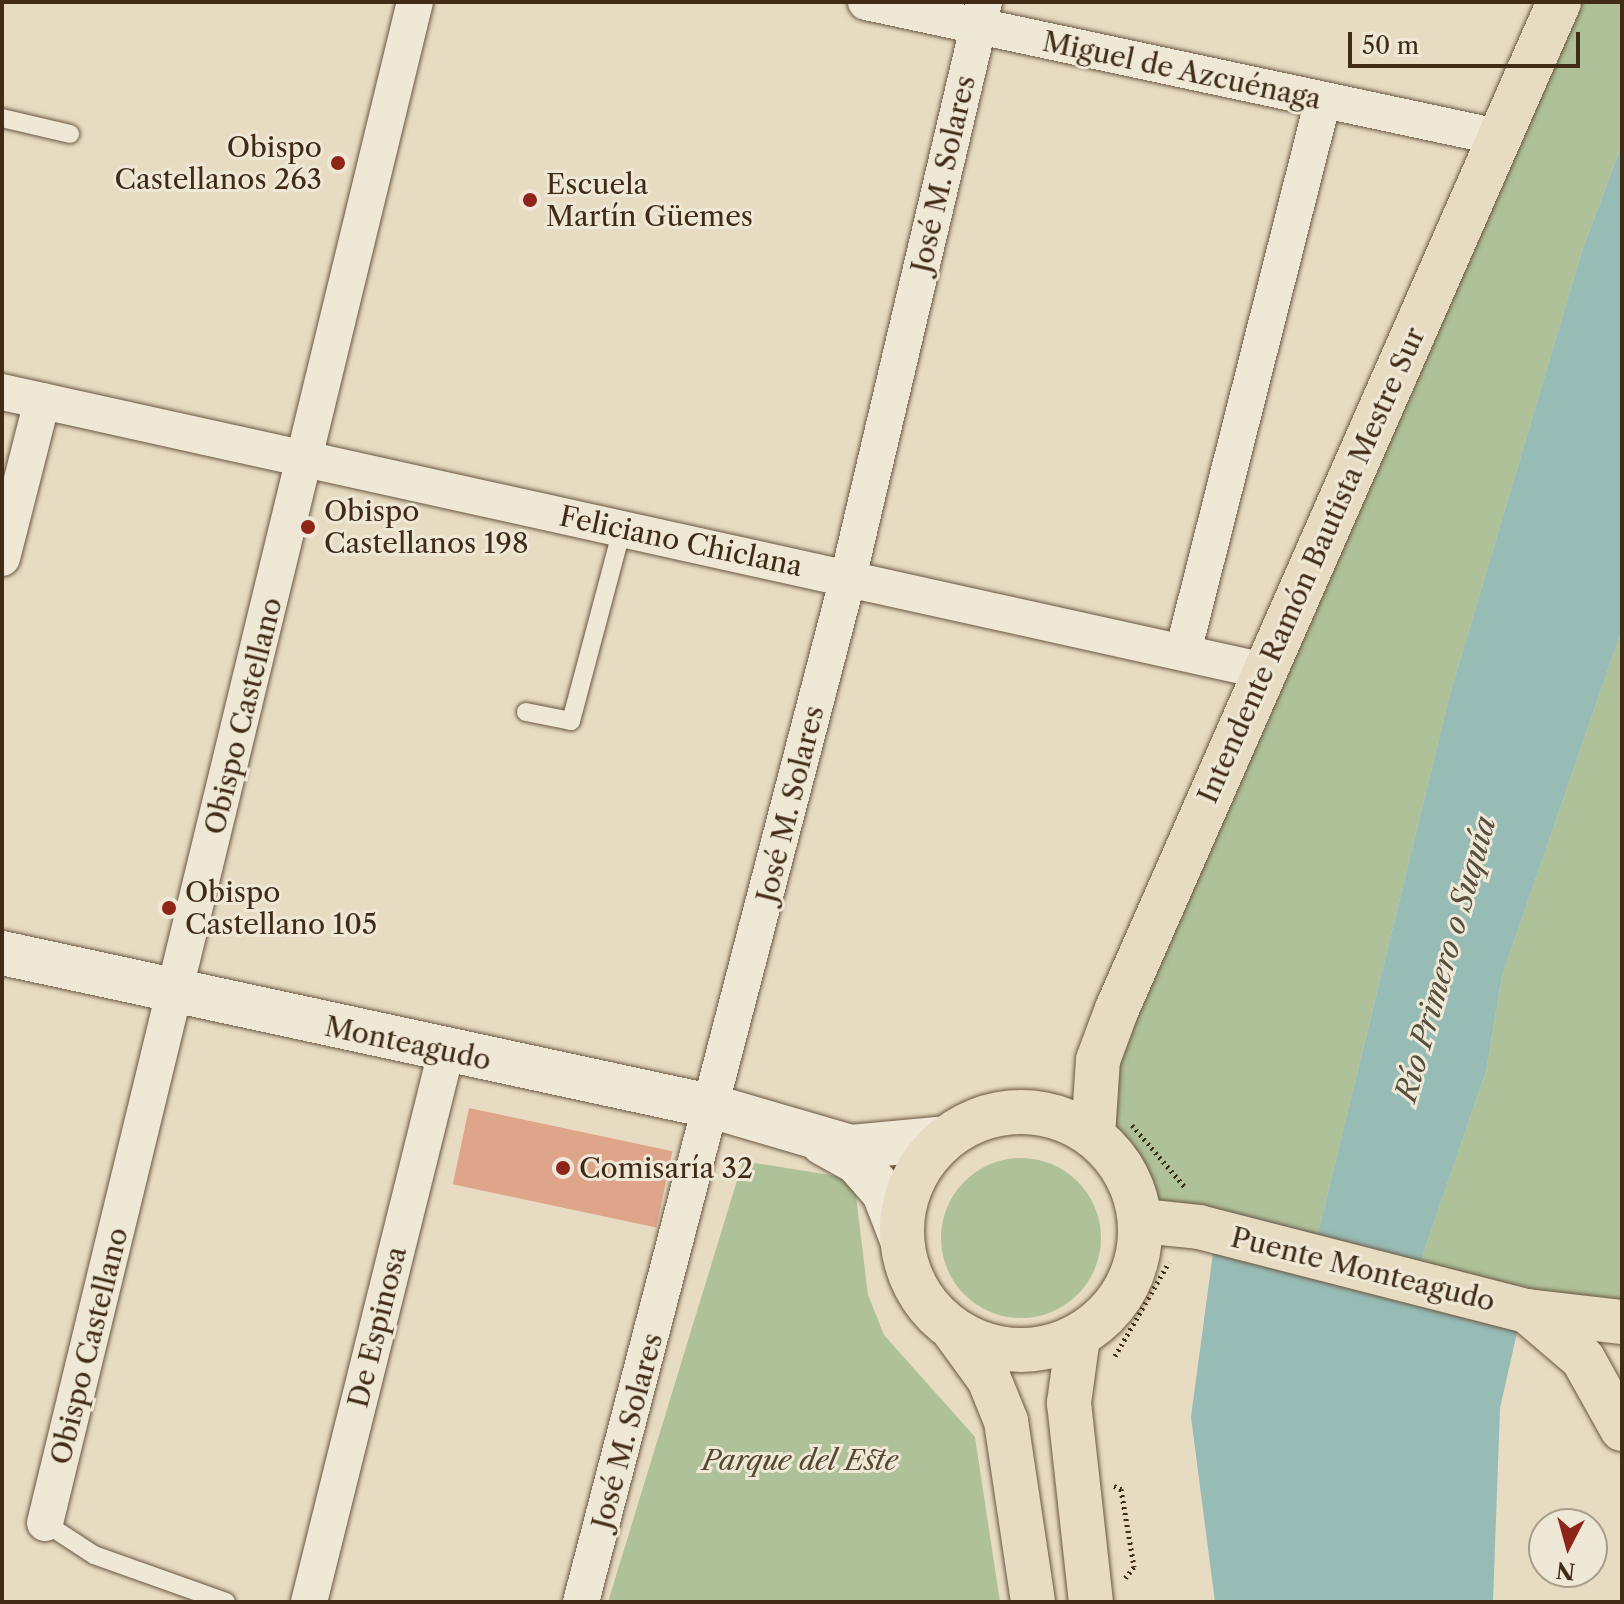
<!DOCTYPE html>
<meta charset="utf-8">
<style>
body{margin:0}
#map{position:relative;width:1624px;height:1604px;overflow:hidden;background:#e7dbc2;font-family:"Libre Caslon Text",serif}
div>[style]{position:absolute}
.green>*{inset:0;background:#afc199}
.round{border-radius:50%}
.water>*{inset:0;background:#97bbb5}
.building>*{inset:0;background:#dfa58a;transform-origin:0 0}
.path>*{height:5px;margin-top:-2.5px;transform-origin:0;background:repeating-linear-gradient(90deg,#412b16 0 2px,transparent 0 6px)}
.roads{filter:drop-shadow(0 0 2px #6a5741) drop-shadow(0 0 2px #6a5741)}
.lane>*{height:18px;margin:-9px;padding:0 9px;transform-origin:9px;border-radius:9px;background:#efe8d7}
.street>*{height:36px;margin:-18px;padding:0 18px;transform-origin:18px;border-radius:18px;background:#efe8d7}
.secondary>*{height:44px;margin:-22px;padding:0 22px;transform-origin:22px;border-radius:22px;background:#efe8d7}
.primary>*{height:44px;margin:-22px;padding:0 22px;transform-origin:22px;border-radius:22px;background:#e7dbc2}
.primary>.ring{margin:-22px;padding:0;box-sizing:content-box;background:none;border:44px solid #e7dbc2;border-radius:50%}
.dots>*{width:22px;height:22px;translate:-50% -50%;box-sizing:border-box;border:4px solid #efe8d7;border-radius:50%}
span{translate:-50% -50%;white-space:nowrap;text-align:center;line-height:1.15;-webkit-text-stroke:6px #efe8d7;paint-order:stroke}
.street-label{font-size:28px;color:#412b16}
.poi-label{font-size:28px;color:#412b16}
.right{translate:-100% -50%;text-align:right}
.left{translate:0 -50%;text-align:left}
.park-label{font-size:28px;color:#574930;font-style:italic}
.water-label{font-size:30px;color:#564f3e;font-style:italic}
.frame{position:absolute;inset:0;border:4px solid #412b16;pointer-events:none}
.north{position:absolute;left:1528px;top:1508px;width:80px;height:80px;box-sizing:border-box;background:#efe8d7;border:2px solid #a99c8a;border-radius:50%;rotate:186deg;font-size:22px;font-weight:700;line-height:32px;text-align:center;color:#412b16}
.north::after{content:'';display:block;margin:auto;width:28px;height:36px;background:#8f2418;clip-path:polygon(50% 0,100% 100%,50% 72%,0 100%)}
.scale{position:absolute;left:1348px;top:32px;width:232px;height:36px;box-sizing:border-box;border:4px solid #412b16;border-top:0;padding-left:10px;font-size:24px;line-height:28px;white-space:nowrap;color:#412b16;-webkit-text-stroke:6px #efe8d7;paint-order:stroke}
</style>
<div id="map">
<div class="green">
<div style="clip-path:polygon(1559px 2px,1622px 2px,1622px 144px,1582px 251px,1450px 694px,1318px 1233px,1421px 1260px,1486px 1071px,1502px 976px,1622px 629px,1622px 1322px,1142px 1221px,1122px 1165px,1093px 1135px,1093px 1086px)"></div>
<div class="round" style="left:941px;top:1158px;width:160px;height:160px"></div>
<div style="clip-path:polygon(743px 1161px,854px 1179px,868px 1295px,884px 1335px,975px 1437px,1000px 1602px,608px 1602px)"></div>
</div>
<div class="water">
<div style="clip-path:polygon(1622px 144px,1622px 629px,1502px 976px,1486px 1071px,1421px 1260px,1527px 1288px,1500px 1408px,1493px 1602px,1215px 1602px,1191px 1417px,1219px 1208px,1318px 1233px,1450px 694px,1582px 251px)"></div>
</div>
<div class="building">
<div style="left:469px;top:1108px;width:208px;height:78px;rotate:12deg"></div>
</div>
<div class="path">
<div style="left:1132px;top:1125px;width:82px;rotate:49.5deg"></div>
<div style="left:1115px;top:1356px;width:108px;rotate:-60.1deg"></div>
<div style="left:1114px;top:1486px;width:8px;rotate:23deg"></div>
<div style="left:1121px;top:1489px;width:79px;rotate:80.5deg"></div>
<div style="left:1134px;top:1567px;width:14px;rotate:129deg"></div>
</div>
<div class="roads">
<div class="lane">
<div style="left:2px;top:118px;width:70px;rotate:13.2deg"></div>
<div style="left:526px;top:712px;width:46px;rotate:11.3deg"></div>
<div style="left:571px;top:721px;width:199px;rotate:-75.1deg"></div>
<div style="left:45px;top:1523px;width:59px;rotate:33.1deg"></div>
<div style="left:94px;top:1555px;width:140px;rotate:19.6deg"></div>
</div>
<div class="street">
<div style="left:866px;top:2px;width:646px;rotate:12.06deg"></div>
<div style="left:2px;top:392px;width:1293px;rotate:12.46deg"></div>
<div style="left:2px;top:558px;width:162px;rotate:-75.7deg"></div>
<div style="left:1183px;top:652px;width:569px;rotate:-75.77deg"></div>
<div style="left:45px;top:1523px;width:1565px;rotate:-76.33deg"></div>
<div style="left:309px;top:1602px;width:567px;rotate:-76.01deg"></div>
<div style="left:581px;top:1602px;width:1058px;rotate:-75.39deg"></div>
<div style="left:848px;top:578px;width:592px;rotate:-76.72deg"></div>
</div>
<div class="secondary">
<div style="left:2px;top:953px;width:728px;rotate:12.2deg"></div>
<div style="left:714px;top:1107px;width:143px;rotate:16.3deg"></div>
<div style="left:851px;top:1147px;width:95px;rotate:-5.4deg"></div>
<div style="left:823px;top:1143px;width:39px;rotate:29deg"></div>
<div style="left:857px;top:1162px;width:41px;rotate:48.9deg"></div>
<div style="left:884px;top:1193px;width:47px;rotate:68.9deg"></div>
</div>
<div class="primary">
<div class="ring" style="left:902px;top:1112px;width:194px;height:194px"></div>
<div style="left:1093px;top:1135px;width:75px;rotate:-86.2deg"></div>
<div style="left:1098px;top:1060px;width:54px;rotate:-69.6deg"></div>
<div style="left:1117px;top:1009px;width:1100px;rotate:-66.3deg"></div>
<div style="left:1142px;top:1221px;width:57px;rotate:6deg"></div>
<div style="left:1199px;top:1227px;width:339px;rotate:14.4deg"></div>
<div style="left:1527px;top:1311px;width:96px;rotate:6.6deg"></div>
<div style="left:1527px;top:1311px;width:74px;rotate:40.6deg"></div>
<div style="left:1583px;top:1359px;width:80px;rotate:60.9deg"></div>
<div style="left:954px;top:1331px;width:59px;rotate:53.9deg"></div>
<div style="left:989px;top:1379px;width:45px;rotate:68deg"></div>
<div style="left:1006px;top:1421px;width:183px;rotate:81.5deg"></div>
<div style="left:1078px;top:1337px;width:67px;rotate:97.8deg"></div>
<div style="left:1069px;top:1403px;width:200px;rotate:83.7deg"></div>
</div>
</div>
<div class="dots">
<div style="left:338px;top:163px;background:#8f2418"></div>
<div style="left:530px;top:200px;background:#8f2418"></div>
<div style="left:308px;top:527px;background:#8f2418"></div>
<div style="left:169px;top:908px;background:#8f2418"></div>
<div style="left:563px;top:1168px;background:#8f2418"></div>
</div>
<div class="street-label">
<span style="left:1182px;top:70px;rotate:12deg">Miguel de Azcuénaga</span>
<span style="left:943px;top:174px;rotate:-77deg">José M. Solares</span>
<span style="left:681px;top:541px;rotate:12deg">Feliciano Chiclana</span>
<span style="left:1311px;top:565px;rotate:-66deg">Intendente Ramón Bautista Mestre Sur</span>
<span style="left:243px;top:716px;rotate:-76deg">Obispo Castellano</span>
<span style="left:790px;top:804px;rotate:-76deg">José M. Solares</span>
<span style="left:408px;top:1043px;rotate:12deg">Monteagudo</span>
<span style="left:1363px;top:1269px;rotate:14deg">Puente Monteagudo</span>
<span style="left:377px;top:1327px;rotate:-76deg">De Espinosa</span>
<span style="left:89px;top:1346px;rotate:-76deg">Obispo Castellano</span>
<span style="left:627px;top:1431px;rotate:-75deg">José M. Solares</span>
</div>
<div class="poi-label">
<span class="right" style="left:322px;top:163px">Obispo<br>Castellanos 263</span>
<span class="left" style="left:546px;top:200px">Escuela<br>Martín Güemes</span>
<span class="left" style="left:324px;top:527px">Obispo<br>Castellanos 198</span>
<span class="left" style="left:185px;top:908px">Obispo<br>Castellano 105</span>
<span class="left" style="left:579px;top:1168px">Comisaría 32</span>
</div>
<div class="park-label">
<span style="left:800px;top:1460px">Parque del Este</span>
</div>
<div class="water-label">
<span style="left:1446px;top:959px;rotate:-74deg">Río Primero o Suquía</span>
</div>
<div class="frame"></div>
<div class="north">N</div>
<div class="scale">50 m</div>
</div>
